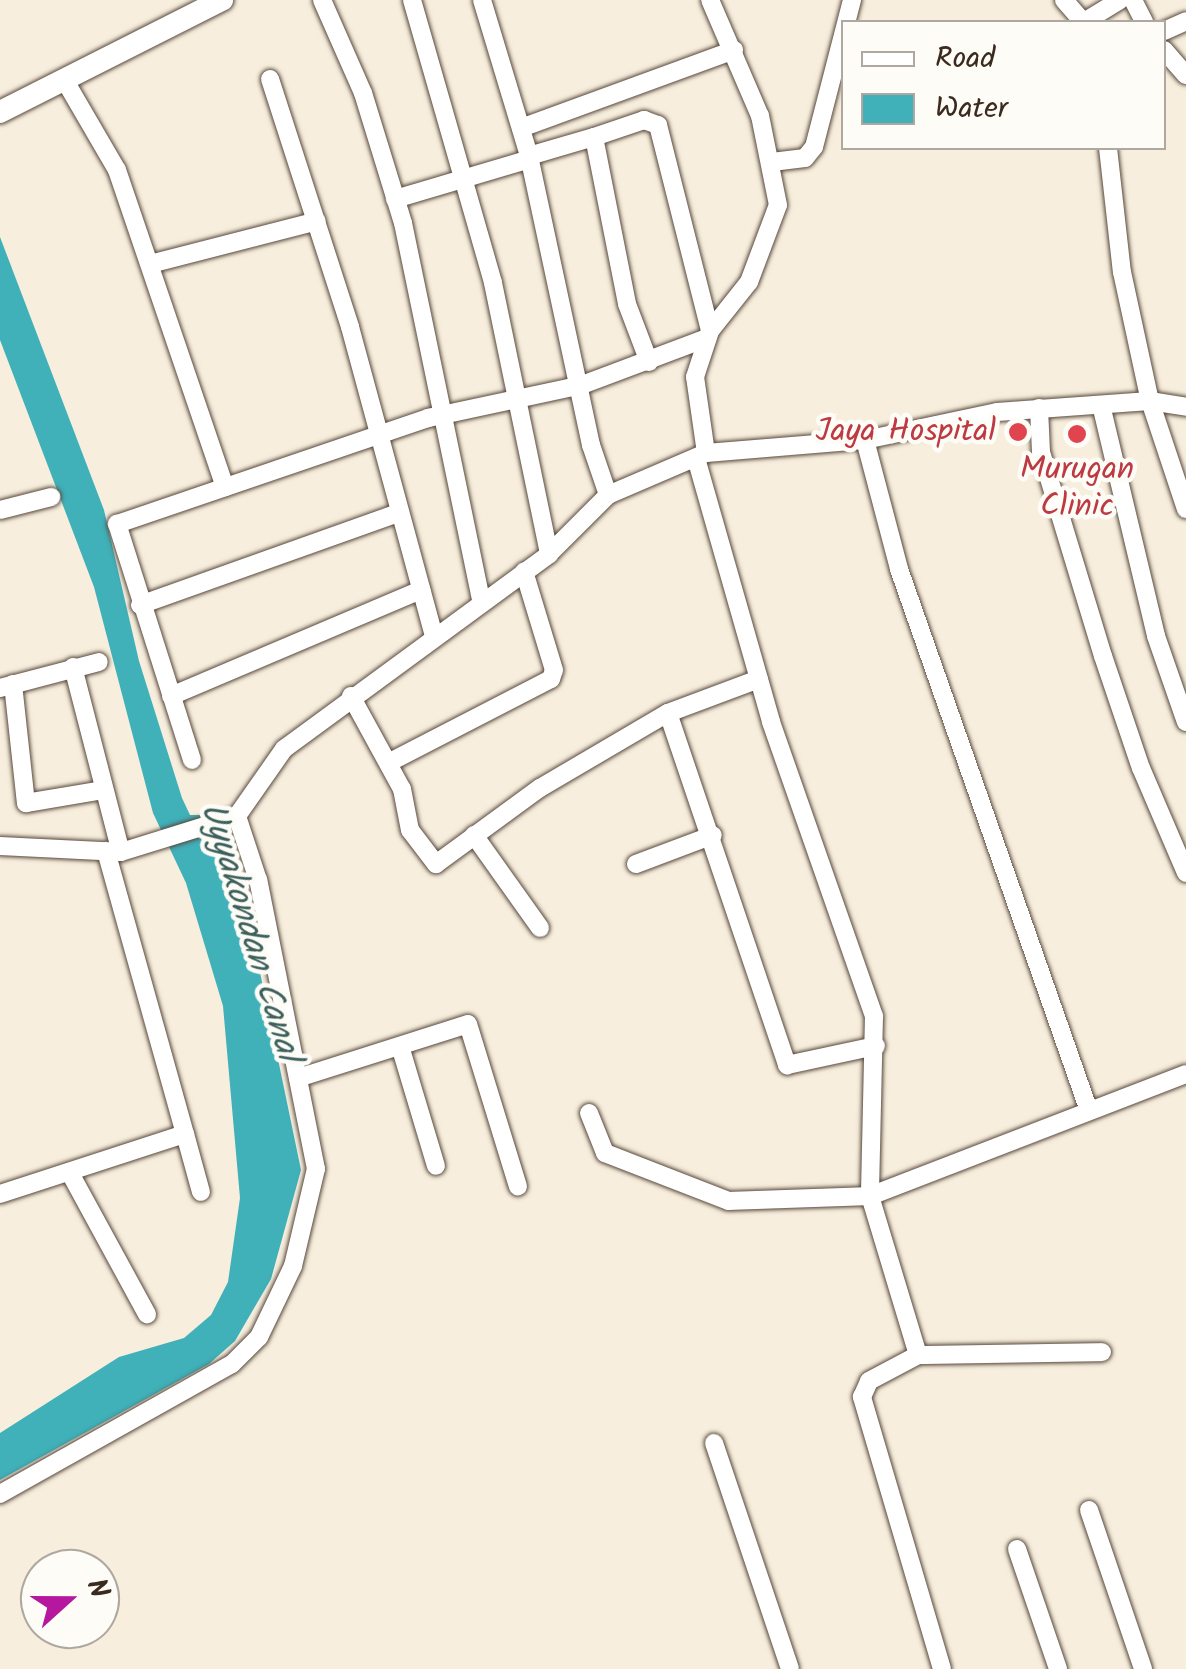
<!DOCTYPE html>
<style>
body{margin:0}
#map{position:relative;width:1186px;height:1669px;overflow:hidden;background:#f7eedd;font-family:Kalam,sans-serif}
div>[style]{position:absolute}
.water>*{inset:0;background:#40b0b9}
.roads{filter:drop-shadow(0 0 2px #57473b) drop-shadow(0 0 2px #57473b)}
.minor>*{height:18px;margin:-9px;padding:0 9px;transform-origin:9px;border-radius:9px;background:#fff}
.tertiary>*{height:22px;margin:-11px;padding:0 11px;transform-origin:11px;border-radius:11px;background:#fff}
.dots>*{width:28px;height:28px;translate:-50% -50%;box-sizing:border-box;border:5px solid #fdfcf7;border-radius:50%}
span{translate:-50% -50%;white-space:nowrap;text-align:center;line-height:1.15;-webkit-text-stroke:9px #fdfcf7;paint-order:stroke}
.health-label{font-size:32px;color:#be3a42}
.right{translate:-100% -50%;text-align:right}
.water-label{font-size:35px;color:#3d605c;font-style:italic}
.legend{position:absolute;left:841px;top:20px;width:325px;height:130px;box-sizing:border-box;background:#fdfcf7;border:2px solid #afa8a0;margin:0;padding:12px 18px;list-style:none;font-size:30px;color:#3b2a1e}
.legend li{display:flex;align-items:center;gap:20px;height:50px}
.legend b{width:50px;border:2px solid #afa8a0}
.north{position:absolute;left:20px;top:1549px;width:100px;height:100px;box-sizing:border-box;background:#fdfcf7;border:2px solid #afa8a0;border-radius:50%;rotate:69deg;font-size:28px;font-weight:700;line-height:40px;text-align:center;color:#3b2a1e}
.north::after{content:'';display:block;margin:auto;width:35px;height:45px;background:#b5179e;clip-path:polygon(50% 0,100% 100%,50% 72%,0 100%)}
</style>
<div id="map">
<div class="water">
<div style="clip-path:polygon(0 237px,104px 510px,139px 661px,182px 798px,190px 815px,202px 815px,212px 848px,235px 874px,245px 900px,301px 1170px,271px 1279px,235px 1341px,209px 1364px,0 1480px,0 1433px,119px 1357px,184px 1338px,211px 1315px,228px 1282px,240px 1198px,223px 1006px,186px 883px,153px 813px,94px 587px,0 340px)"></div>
</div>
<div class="roads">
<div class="minor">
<div style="left:322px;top:0;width:102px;rotate:66.2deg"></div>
<div style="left:363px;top:93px;width:136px;rotate:72.9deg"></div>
<div style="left:403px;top:223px;width:386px;rotate:78.3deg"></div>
<div style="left:412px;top:0;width:294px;rotate:74deg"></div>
<div style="left:493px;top:283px;width:277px;rotate:78.3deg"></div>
<div style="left:482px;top:0;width:163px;rotate:73.2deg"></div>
<div style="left:529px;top:156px;width:296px;rotate:77.9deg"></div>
<div style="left:591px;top:445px;width:53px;rotate:71.2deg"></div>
<div style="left:1064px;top:0;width:29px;rotate:49deg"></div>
<div style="left:1133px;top:0;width:25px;rotate:63deg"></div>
<div style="left:1084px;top:22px;width:42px;rotate:-31.4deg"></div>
<div style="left:1164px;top:31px;width:24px;rotate:-24deg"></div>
<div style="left:1164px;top:50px;width:33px;rotate:49deg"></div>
<div style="left:64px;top:79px;width:105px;rotate:59.8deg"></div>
<div style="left:117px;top:170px;width:335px;rotate:71.2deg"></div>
<div style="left:270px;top:79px;width:261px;rotate:72.1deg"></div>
<div style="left:350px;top:327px;width:317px;rotate:74.8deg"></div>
<div style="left:521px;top:128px;width:227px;rotate:-20.1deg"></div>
<div style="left:594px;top:137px;width:53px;rotate:-18.8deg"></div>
<div style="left:644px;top:120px;width:15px;rotate:20deg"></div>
<div style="left:658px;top:125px;width:212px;rotate:75.8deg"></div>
<div style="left:1108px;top:148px;width:125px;rotate:83.6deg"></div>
<div style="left:1122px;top:272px;width:132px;rotate:77.8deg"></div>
<div style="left:1150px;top:401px;width:114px;rotate:71.6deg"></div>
<div style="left:529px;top:156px;width:68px;rotate:-16.3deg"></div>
<div style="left:594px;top:137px;width:170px;rotate:78.8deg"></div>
<div style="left:627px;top:304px;width:62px;rotate:69.2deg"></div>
<div style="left:772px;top:162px;width:33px;rotate:-7deg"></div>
<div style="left:805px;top:158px;width:14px;rotate:-51deg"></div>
<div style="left:814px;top:147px;width:152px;rotate:-75.5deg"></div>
<div style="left:395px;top:199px;width:141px;rotate:-16.5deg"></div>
<div style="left:150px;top:264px;width:172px;rotate:-14.4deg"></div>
<div style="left:1039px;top:408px;width:44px;rotate:87.4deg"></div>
<div style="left:1041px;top:452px;width:213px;rotate:73.1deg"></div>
<div style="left:1103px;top:656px;width:118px;rotate:71.3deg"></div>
<div style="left:1141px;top:768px;width:114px;rotate:66.8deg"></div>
<div style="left:1102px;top:409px;width:233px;rotate:76.6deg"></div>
<div style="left:1156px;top:636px;width:91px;rotate:70.8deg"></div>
<div style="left:865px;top:440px;width:133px;rotate:75.2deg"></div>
<div style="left:899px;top:569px;width:574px;rotate:70.68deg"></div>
<div style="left:706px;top:453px;width:77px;rotate:-98.2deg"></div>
<div style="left:695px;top:377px;width:48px;rotate:-71.9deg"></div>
<div style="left:710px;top:331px;width:63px;rotate:-51.5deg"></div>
<div style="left:749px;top:282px;width:82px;rotate:-69.4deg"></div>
<div style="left:778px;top:205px;width:91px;rotate:-101.4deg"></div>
<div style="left:760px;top:116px;width:126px;rotate:-113.3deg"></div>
<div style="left:696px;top:458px;width:274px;rotate:74.1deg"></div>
<div style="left:771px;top:722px;width:312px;rotate:70.7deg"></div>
<div style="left:874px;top:1016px;width:180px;rotate:91.3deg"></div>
<div style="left:870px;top:1196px;width:339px;rotate:-21.1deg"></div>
<div style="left:0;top:510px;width:53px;rotate:-14.3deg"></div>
<div style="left:140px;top:605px;width:274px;rotate:-19.6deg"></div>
<div style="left:73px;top:667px;width:191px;rotate:75.5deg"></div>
<div style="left:13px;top:684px;width:120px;rotate:83.8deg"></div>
<div style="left:26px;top:803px;width:79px;rotate:-9.5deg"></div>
<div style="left:0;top:688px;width:102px;rotate:-14.7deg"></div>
<div style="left:171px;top:696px;width:272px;rotate:-23deg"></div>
<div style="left:351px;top:696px;width:106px;rotate:61.3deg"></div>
<div style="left:402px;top:789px;width:42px;rotate:79deg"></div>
<div style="left:410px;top:830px;width:43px;rotate:52.6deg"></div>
<div style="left:436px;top:864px;width:129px;rotate:-36.2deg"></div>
<div style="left:540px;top:788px;width:148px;rotate:-30.4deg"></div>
<div style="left:668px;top:713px;width:97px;rotate:-20.5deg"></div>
<div style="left:668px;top:713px;width:372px;rotate:71.3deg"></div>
<div style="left:787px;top:1065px;width:91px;rotate:-12.1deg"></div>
<div style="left:192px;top:760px;width:248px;rotate:-107.6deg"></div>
<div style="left:117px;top:524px;width:329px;rotate:-18.8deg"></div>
<div style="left:428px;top:418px;width:157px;rotate:-12.1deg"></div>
<div style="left:582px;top:385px;width:134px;rotate:-20.6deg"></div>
<div style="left:390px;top:762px;width:181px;rotate:-27.3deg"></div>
<div style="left:551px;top:679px;width:9px;rotate:-72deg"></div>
<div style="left:554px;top:670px;width:103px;rotate:-106.9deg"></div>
<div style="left:474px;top:835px;width:114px;rotate:54.6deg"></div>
<div style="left:0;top:846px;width:121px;rotate:2.8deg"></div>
<div style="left:121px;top:852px;width:121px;rotate:-17.2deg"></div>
<div style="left:237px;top:816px;width:82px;rotate:-55deg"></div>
<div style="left:284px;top:749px;width:329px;rotate:-36.3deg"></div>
<div style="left:549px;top:554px;width:83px;rotate:-45deg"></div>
<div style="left:608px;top:495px;width:107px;rotate:-23.2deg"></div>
<div style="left:706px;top:453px;width:160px;rotate:-4.7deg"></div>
<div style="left:865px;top:440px;width:135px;rotate:-12deg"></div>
<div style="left:997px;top:412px;width:153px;rotate:-4.1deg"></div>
<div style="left:1150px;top:401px;width:36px;rotate:9deg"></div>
<div style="left:106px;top:851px;width:294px;rotate:74.4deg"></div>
<div style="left:636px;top:864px;width:82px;rotate:-20.6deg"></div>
<div style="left:400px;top:1046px;width:125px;rotate:73.3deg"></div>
<div style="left:298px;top:1078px;width:178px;rotate:-17.6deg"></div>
<div style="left:468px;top:1024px;width:170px;rotate:72.9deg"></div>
<div style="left:589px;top:1113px;width:43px;rotate:68.2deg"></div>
<div style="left:605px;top:1153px;width:133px;rotate:21.2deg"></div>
<div style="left:729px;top:1201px;width:141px;rotate:-2deg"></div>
<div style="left:870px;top:1196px;width:166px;rotate:73.2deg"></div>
<div style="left:70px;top:1173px;width:161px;rotate:61.4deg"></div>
<div style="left:0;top:1194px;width:194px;rotate:-18deg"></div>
<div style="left:185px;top:1134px;width:60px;rotate:74.6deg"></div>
<div style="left:714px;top:1443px;width:238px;rotate:71.4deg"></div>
<div style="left:0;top:1494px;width:266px;rotate:-29.3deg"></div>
<div style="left:232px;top:1364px;width:38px;rotate:-45deg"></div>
<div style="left:259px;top:1337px;width:79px;rotate:-64.4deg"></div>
<div style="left:293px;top:1266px;width:100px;rotate:-76.7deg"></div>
<div style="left:316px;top:1169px;width:295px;rotate:-101.3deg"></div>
<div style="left:258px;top:880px;width:67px;rotate:-108.2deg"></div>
<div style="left:1089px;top:1510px;width:168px;rotate:71.2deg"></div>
<div style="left:1017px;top:1549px;width:127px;rotate:71.1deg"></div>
<div style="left:942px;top:1669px;width:284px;rotate:-106.4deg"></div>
<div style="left:862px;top:1397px;width:17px;rotate:-66deg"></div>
<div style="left:869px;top:1381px;width:55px;rotate:-28deg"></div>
<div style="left:918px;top:1355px;width:184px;rotate:-0.9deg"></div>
</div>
<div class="tertiary">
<div style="left:0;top:112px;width:249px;rotate:-26.8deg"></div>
</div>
</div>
<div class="dots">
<div style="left:1018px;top:432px;background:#e0444e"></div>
<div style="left:1077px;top:434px;background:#e0444e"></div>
</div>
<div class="health-label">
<span class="right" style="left:996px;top:432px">Jaya Hospital</span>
<span style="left:1077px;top:489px">Murugan<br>Clinic</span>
</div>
<div class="water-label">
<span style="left:249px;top:932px;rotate:73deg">Uyyakondan Canal</span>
</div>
<ul class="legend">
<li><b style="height:12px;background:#fff"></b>Road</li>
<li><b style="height:28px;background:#40b0b9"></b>Water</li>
</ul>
<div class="north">N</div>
</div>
